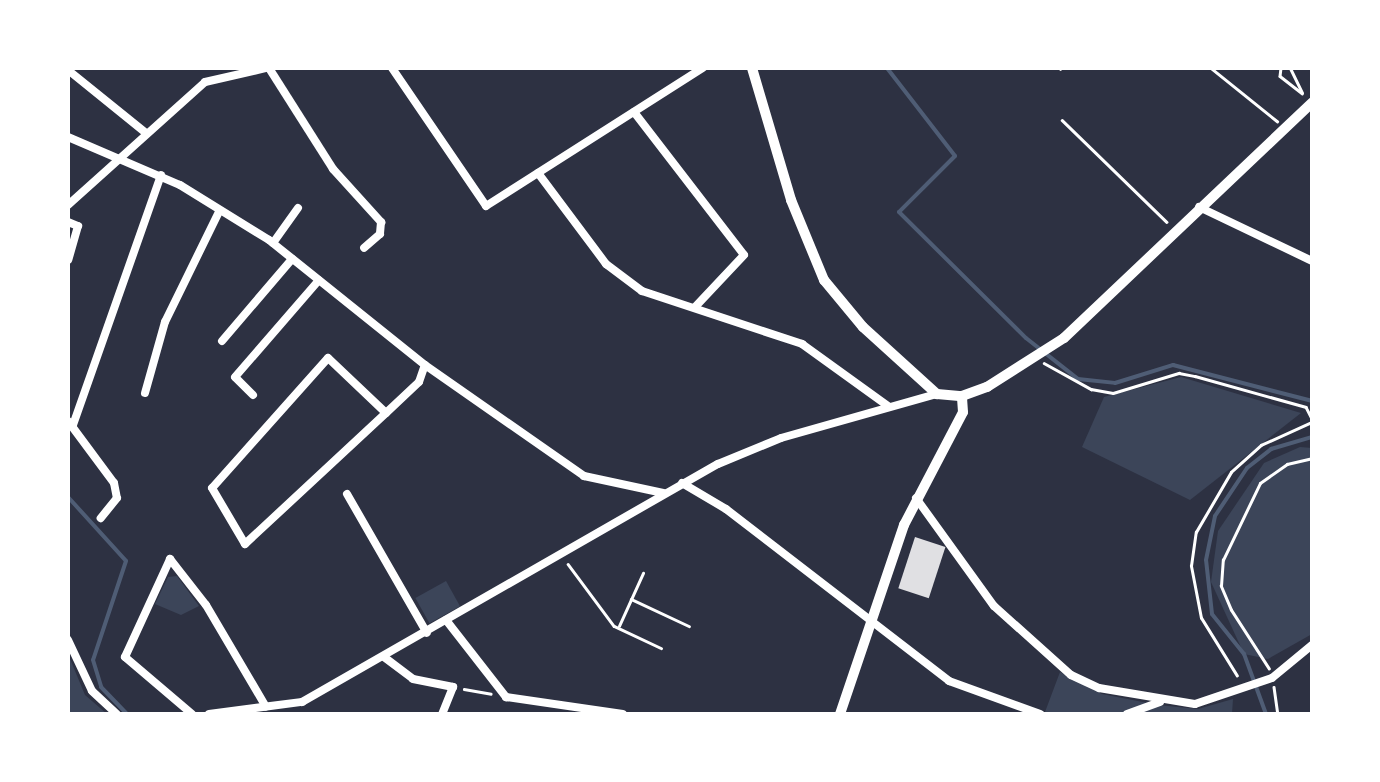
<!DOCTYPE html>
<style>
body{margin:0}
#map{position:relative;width:1380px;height:782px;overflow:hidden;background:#2d3142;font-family:"Sofia Sans Condensed",sans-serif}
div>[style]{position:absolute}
.green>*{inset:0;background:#3c4559;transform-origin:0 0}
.stream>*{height:4px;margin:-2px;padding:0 2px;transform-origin:2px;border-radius:2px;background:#4f5d75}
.building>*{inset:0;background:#e0e0e3;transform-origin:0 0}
.path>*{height:2.5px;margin:-1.25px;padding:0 1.25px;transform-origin:1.25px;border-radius:1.25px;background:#fff}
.minor>*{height:8px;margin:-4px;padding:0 4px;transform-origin:4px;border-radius:4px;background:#fff}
.tertiary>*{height:10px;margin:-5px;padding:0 5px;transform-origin:5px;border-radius:5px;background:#fff}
span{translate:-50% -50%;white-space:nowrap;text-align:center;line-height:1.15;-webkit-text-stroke:10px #fff;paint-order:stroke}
.frame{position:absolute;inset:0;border:70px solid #fff;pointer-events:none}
</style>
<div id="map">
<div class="green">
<div style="clip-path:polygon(1181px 377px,1301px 413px,1190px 500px,1082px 447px,1104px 397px)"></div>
<div style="clip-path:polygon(1300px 447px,1312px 448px,1312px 634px,1268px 659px,1244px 654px,1211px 582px,1218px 531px,1264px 463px)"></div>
<div style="clip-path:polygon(177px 576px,199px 606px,181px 615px,155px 604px,168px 577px)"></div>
<div style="left:446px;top:581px;width:29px;height:35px;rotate:61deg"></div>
<div style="clip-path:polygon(68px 654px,85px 695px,107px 714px,68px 714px)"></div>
<div style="clip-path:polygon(1060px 672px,1102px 694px,1158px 705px,1198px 709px,1233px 699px,1232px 714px,1036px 714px,1045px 712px)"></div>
</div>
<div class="stream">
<div style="left:887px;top:68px;width:111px;rotate:52.3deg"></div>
<div style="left:955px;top:156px;width:79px;rotate:135deg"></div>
<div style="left:899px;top:212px;width:179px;rotate:44.8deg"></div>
<div style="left:1026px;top:338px;width:66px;rotate:38.3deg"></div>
<div style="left:1078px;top:379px;width:37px;rotate:6deg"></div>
<div style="left:1115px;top:383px;width:61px;rotate:-17.2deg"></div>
<div style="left:1173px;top:365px;width:144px;rotate:14.5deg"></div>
<div style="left:68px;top:497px;width:86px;rotate:47.8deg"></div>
<div style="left:126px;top:561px;width:104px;rotate:108.4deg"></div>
<div style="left:93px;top:660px;width:28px;rotate:73deg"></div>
<div style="left:101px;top:687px;width:37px;rotate:46deg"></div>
<div style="left:1266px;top:714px;width:64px;rotate:-110.1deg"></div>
<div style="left:1244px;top:654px;width:51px;rotate:-128.7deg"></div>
<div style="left:1212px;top:614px;width:54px;rotate:-96.3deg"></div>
<div style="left:1206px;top:560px;width:45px;rotate:-78.4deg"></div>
<div style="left:1215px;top:516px;width:58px;rotate:-56.3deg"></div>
<div style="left:1247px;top:468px;width:31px;rotate:-38deg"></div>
<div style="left:1271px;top:449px;width:43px;rotate:-16.3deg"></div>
</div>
<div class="building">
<div style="left:915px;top:537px;width:32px;height:54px;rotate:18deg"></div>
</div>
<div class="path">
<div style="left:1211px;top:68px;width:85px;rotate:38.8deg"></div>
<div style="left:1281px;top:68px;width:8px;rotate:97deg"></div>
<div style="left:1280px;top:76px;width:28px;rotate:38deg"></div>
<div style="left:1302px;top:93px;width:28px;rotate:-116deg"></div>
<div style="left:1060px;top:69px;width:1px;rotate:-45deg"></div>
<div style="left:1062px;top:120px;width:146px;rotate:44.2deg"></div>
<div style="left:1044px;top:363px;width:54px;rotate:29deg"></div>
<div style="left:1091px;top:389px;width:22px;rotate:10deg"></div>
<div style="left:1113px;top:393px;width:69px;rotate:-16.9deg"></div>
<div style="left:1179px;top:373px;width:16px;rotate:11deg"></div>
<div style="left:1195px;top:376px;width:115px;rotate:15.6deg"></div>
<div style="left:1306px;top:407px;width:13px;rotate:63deg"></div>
<div style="left:568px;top:564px;width:77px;rotate:53.4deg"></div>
<div style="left:614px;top:626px;width:52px;rotate:25.1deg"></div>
<div style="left:631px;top:599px;width:64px;rotate:25deg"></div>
<div style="left:619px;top:626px;width:58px;rotate:-65.6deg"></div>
<div style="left:1269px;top:669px;width:70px;rotate:-122.8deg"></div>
<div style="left:1231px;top:610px;width:26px;rotate:-113deg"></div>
<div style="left:1221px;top:586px;width:26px;rotate:-86deg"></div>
<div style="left:1223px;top:560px;width:85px;rotate:-64.3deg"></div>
<div style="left:1260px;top:483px;width:33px;rotate:-35deg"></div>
<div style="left:1287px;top:464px;width:26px;rotate:-13deg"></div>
<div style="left:1237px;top:676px;width:68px;rotate:-121.8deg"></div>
<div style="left:1201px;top:618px;width:53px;rotate:-100.9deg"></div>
<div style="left:1191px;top:566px;width:34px;rotate:-82deg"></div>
<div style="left:1196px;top:532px;width:69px;rotate:-59.7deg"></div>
<div style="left:1231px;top:472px;width:40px;rotate:-42deg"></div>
<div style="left:1261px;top:445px;width:56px;rotate:-24.3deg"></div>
<div style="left:1274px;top:687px;width:27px;rotate:82deg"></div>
<div style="left:464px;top:689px;width:27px;rotate:10deg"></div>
</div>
<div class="minor">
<div style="left:269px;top:68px;width:120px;rotate:57.6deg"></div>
<div style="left:333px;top:169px;width:72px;rotate:47.8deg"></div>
<div style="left:381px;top:222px;width:12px;rotate:95deg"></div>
<div style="left:380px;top:234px;width:21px;rotate:139deg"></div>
<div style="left:392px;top:68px;width:167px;rotate:55.7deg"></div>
<div style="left:486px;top:206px;width:257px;rotate:-32.5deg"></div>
<div style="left:68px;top:70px;width:100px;rotate:38.9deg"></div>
<div style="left:634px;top:112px;width:180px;rotate:52.4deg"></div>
<div style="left:744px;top:255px;width:71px;rotate:133.3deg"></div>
<div style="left:68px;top:137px;width:122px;rotate:23.2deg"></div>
<div style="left:180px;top:185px;width:105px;rotate:31.7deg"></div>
<div style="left:269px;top:240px;width:200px;rotate:38.7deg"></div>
<div style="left:425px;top:365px;width:194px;rotate:34.9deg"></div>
<div style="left:584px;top:476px;width:81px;rotate:12.1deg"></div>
<div style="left:538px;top:173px;width:114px;rotate:53.2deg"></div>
<div style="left:606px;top:264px;width:45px;rotate:36.9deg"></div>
<div style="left:642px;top:291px;width:169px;rotate:18.3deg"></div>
<div style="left:802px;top:344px;width:106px;rotate:35.8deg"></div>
<div style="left:68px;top:205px;width:184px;rotate:-41.9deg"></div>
<div style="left:205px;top:82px;width:63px;rotate:-12.9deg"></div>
<div style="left:1199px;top:207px;width:125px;rotate:25.5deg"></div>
<div style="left:68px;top:222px;width:11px;rotate:22deg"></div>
<div style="left:78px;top:226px;width:35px;rotate:106deg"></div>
<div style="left:273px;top:243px;width:43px;rotate:-54.5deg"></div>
<div style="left:222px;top:341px;width:108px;rotate:-49.5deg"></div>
<div style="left:145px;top:393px;width:74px;rotate:-74.3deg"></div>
<div style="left:165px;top:322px;width:123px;rotate:-63.9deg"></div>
<div style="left:253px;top:395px;width:25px;rotate:-135deg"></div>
<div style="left:235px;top:377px;width:128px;rotate:-49.1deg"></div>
<div style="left:386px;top:413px;width:80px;rotate:-136.5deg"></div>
<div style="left:328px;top:358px;width:174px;rotate:131.7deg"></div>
<div style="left:212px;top:488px;width:65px;rotate:59.5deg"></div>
<div style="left:245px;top:544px;width:192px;rotate:-42.9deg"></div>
<div style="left:386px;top:413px;width:45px;rotate:-43.2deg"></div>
<div style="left:419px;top:382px;width:18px;rotate:-71deg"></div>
<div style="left:68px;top:421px;width:77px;rotate:53.4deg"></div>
<div style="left:114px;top:483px;width:15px;rotate:79deg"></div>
<div style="left:117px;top:498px;width:26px;rotate:129deg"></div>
<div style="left:73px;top:425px;width:265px;rotate:-70.6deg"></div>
<div style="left:682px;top:483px;width:51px;rotate:30.6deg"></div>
<div style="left:726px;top:509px;width:282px;rotate:37.6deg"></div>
<div style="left:949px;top:681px;width:97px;rotate:19.9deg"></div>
<div style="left:347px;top:494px;width:160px;rotate:60.1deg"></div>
<div style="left:916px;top:498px;width:133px;rotate:54.2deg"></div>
<div style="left:994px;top:606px;width:103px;rotate:41.9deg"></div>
<div style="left:1071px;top:675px;width:31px;rotate:25deg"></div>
<div style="left:1099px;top:688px;width:97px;rotate:9.5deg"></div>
<div style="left:1195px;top:704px;width:81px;rotate:-18.7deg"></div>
<div style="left:1272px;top:678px;width:52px;rotate:-39.5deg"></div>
<div style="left:446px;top:620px;width:98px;rotate:52.1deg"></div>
<div style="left:506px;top:697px;width:118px;rotate:8.3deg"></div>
<div style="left:68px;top:640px;width:56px;rotate:64.8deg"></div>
<div style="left:92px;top:691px;width:34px;rotate:43deg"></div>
<div style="left:384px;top:657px;width:36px;rotate:37deg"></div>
<div style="left:413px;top:679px;width:41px;rotate:11.3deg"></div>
<div style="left:453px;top:687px;width:29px;rotate:112deg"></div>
<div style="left:192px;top:714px;width:88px;rotate:-139.6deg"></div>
<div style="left:125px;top:657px;width:108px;rotate:-65.3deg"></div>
<div style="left:170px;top:559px;width:58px;rotate:52deg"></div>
<div style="left:206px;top:605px;width:118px;rotate:59.5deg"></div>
<div style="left:209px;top:714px;width:94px;rotate:-7.4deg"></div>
<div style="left:302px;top:702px;width:479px;rotate:-29.8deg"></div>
<div style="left:718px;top:464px;width:68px;rotate:-22.4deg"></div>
<div style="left:781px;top:438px;width:162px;rotate:-15.8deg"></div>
<div style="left:1127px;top:714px;width:35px;rotate:-20deg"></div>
</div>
<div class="tertiary">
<div style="left:752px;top:68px;width:138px;rotate:73.5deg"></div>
<div style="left:791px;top:200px;width:87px;rotate:67.6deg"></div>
<div style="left:824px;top:280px;width:61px;rotate:50.3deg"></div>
<div style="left:863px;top:327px;width:100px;rotate:42.2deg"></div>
<div style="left:937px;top:394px;width:25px;rotate:5deg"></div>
<div style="left:962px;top:396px;width:27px;rotate:-20deg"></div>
<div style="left:987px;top:387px;width:91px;rotate:-32.5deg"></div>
<div style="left:1064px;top:338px;width:342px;rotate:-43.5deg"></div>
<div style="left:840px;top:714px;width:200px;rotate:-71.3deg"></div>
<div style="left:904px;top:525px;width:127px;rotate:-62.4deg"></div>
<div style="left:963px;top:412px;width:16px;rotate:-94deg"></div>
</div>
<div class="frame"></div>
</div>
